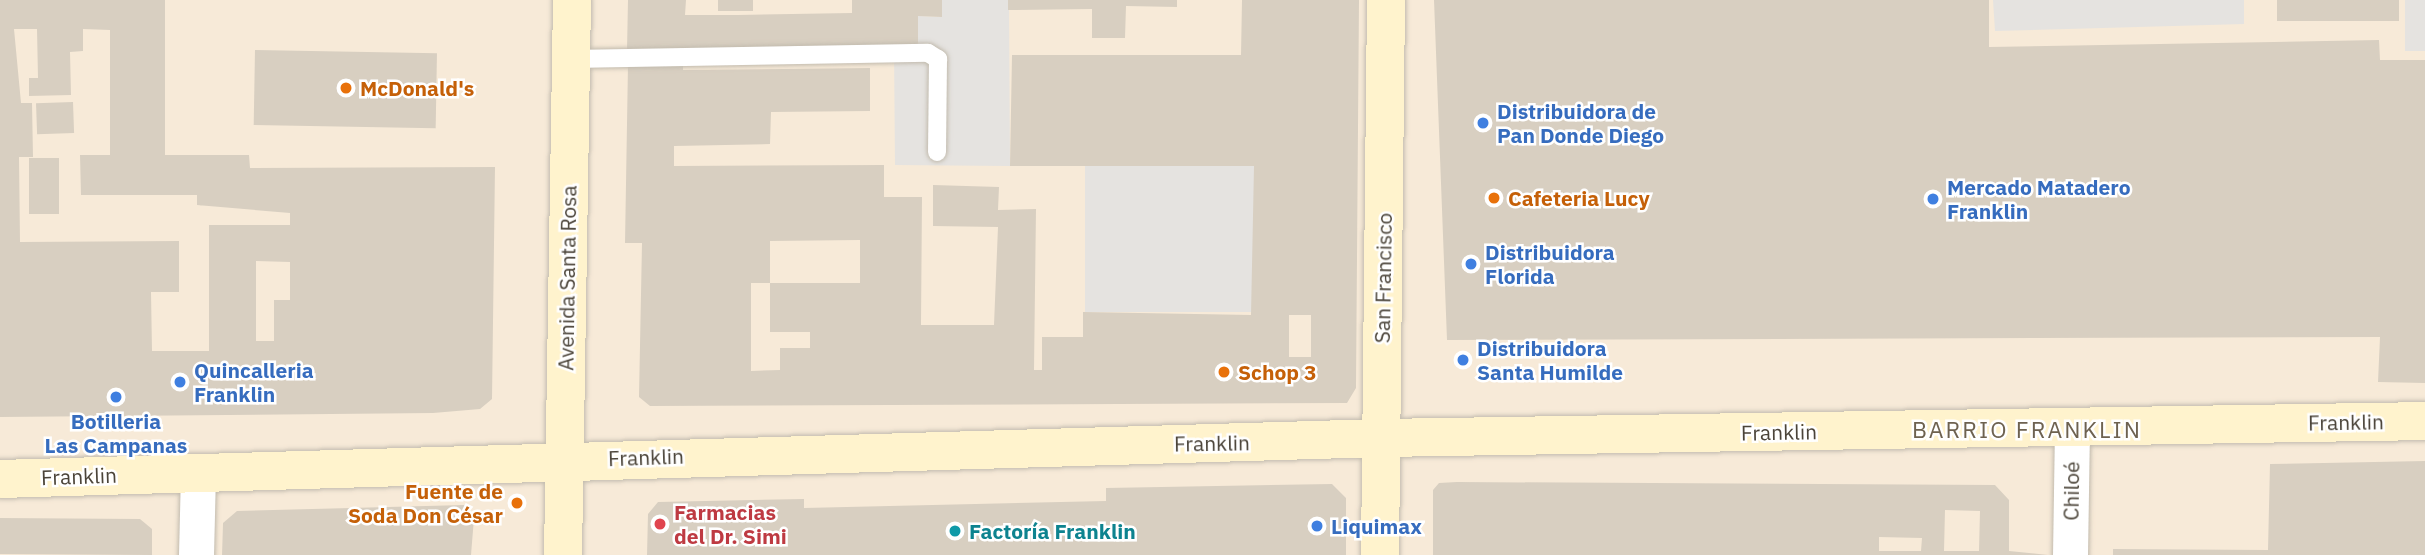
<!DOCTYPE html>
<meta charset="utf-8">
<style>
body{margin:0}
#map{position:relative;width:2425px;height:555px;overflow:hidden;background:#f6f3ec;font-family:"IBM Plex Sans",sans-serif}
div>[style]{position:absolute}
.commercial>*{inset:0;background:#f7ead8;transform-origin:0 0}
.parking>*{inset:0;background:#e5e3e0;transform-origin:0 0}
.building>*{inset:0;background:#d8cfc1;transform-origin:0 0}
.roads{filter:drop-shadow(0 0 2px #c2bbae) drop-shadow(0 0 2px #c2bbae)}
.service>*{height:18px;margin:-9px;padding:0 9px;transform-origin:9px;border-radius:9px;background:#fff}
.minor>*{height:35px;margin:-17.5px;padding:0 17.5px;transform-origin:17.5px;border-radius:17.5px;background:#fff}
.secondary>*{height:38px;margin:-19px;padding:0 19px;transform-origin:19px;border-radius:19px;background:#fff3cd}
.dots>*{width:19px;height:19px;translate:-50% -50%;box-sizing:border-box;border:4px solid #fff;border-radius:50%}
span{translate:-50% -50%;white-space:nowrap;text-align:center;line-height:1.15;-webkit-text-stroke:5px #fff;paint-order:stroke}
.food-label{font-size:21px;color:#c56008;font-weight:700}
.left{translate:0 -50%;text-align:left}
.right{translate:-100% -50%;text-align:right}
.shop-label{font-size:21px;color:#366cbe;font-weight:700}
.street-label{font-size:21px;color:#4b4439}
.health-label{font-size:21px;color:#be3a42;font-weight:700}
.culture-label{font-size:21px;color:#0d838f;font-weight:700}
.neighbourhood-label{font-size:23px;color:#6e6250;letter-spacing:2px}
</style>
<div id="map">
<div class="commercial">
<div style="left:0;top:0;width:2425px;height:555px"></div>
</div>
<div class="parking">
<div style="clip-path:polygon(942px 0,1009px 0,1010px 166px,895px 165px,894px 48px,918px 16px,942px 17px)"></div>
<div style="clip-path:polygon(1993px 0,2244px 0,2244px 24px,1995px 31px)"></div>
<div style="left:2405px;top:0;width:20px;height:51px"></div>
<div style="left:1085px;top:166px;width:169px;height:146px"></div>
</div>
<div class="building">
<div style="clip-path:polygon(evenodd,0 0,165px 0,165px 155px,249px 155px,250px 168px,495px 167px,492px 399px,480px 409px,433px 413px,0 417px,0 0,14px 29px,37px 29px,38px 78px,29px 78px,29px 96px,71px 95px,70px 52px,83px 51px,83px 29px,110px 30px,110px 155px,80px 155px,81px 195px,197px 195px,197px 205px,290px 213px,290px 225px,209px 225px,209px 351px,152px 351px,151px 292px,179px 292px,179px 241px,20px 242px,19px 157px,33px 157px,32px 103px,21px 103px,14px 29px,0 0,256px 261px,290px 262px,290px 300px,274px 300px,274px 341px,256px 341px,256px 261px)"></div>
<div style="clip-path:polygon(628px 0,686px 0,685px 15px,738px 15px,852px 13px,852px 0,942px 0,942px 17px,918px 16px,918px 48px,627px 50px)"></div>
<div style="left:718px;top:0;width:35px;height:11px"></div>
<div style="clip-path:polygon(1008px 0,1177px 0,1177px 7px,1126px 6px,1125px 38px,1092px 38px,1092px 9px,1008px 10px)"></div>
<div style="clip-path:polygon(evenodd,1242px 0,1359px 0,1356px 388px,1347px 403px,650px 406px,639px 397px,642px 243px,625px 243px,628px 64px,683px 64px,683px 70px,870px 68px,870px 111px,771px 112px,770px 144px,674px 146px,674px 166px,884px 165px,884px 197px,922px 197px,921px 325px,994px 325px,998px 227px,933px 226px,933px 185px,999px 187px,998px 210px,1036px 209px,1034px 370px,1042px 370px,1042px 337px,1083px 337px,1083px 312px,1251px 315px,1254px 166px,1010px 166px,1012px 55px,1241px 55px,1242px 0,860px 240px,860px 283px,770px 283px,770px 332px,810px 332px,810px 348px,780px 348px,780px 370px,751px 371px,751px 283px,770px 283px,770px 241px,860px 240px,1242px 0,1289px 315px,1311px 315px,1311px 357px,1289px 357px,1289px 315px)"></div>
<div style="clip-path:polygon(1434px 0,1989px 0,1989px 47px,2379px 40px,2380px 60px,2425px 60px,2425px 383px,2378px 382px,2380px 337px,1447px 340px)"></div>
<div style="left:2277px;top:0;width:122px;height:21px"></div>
<div style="left:255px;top:50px;width:182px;height:75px;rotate:1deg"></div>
<div style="left:73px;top:102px;width:31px;height:37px;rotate:88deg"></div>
<div style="left:59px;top:158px;width:56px;height:30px;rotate:90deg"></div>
<div style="clip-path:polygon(2425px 461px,2425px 555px,2113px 555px,2113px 549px,2268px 550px,2270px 464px)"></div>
<div style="clip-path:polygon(evenodd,1457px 482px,1995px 485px,2009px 500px,2009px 551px,2048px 555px,1433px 555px,1433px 490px,1439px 483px,1457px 482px,1945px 510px,1980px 511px,1979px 551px,1944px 551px,1945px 510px,1457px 482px,1879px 537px,1922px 538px,1921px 551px,1879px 551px,1879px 537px)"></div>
<div style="clip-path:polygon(1332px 484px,1346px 498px,1346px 555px,647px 555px,648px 514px,658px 502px,804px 499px,804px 508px,1106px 501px,1106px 488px)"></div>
<div style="clip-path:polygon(464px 505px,474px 518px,471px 555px,222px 555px,223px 523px,237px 511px)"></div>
<div style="clip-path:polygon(0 518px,140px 519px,152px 529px,152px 555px,0 554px)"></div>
</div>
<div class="roads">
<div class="service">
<div style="left:571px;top:59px;width:357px;rotate:-1deg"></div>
<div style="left:928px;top:53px;width:12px;rotate:31deg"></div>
<div style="left:938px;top:59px;width:93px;rotate:90.6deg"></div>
</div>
<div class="minor">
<div style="left:196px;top:555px;width:83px;rotate:-88.6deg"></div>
<div style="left:2070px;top:555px;width:128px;rotate:-89.1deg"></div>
</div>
<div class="secondary">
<div style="left:0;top:479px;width:1383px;rotate:-1.7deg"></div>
<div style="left:1382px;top:438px;width:1043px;rotate:-0.93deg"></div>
<div style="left:563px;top:555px;width:555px;rotate:-89.07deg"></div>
<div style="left:1380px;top:555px;width:555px;rotate:-89.38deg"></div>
</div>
</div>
<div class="dots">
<div style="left:346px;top:88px;background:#e8710a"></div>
<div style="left:1483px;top:123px;background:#3f7fe0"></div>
<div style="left:1494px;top:198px;background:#e8710a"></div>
<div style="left:1933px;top:199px;background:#3f7fe0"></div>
<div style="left:1471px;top:264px;background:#3f7fe0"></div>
<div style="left:1463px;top:360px;background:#3f7fe0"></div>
<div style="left:1224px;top:372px;background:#e8710a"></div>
<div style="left:180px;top:382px;background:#3f7fe0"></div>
<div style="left:116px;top:397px;background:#3f7fe0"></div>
<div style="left:517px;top:503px;background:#e8710a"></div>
<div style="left:660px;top:524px;background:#e0444e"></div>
<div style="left:1317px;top:526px;background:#3f7fe0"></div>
<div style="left:955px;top:531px;background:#0f9aa8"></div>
</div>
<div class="food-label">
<span class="left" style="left:360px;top:88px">McDonald's</span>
<span class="left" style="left:1508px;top:198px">Cafeteria Lucy</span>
<span class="left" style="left:1238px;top:372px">Schop 3</span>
<span class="right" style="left:503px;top:503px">Fuente de<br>Soda Don César</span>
</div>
<div class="shop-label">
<span class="left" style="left:1497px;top:123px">Distribuidora de<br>Pan Donde Diego</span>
<span class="left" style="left:1947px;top:199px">Mercado Matadero<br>Franklin</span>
<span class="left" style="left:1485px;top:264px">Distribuidora<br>Florida</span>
<span class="left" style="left:1477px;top:360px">Distribuidora<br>Santa Humilde</span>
<span class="left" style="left:194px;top:382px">Quincalleria<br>Franklin</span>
<span style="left:116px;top:433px">Botilleria<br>Las Campanas</span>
<span class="left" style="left:1331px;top:526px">Liquimax</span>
</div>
<div class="street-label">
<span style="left:567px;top:278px;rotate:-89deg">Avenida Santa Rosa</span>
<span style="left:1383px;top:278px;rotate:-89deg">San Francisco</span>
<span style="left:2346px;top:422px;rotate:-1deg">Franklin</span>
<span style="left:1779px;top:432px;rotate:-1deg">Franklin</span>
<span style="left:1212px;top:443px;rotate:-1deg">Franklin</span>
<span style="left:646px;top:457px;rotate:-2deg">Franklin</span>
<span style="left:79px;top:476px;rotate:-2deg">Franklin</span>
<span style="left:2071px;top:491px;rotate:-89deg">Chiloé</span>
</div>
<div class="health-label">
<span class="left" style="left:674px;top:524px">Farmacias<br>del Dr. Simi</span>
</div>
<div class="culture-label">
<span class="left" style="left:969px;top:531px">Factoría Franklin</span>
</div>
<div class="neighbourhood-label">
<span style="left:2027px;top:429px">BARRIO FRANKLIN</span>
</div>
</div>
